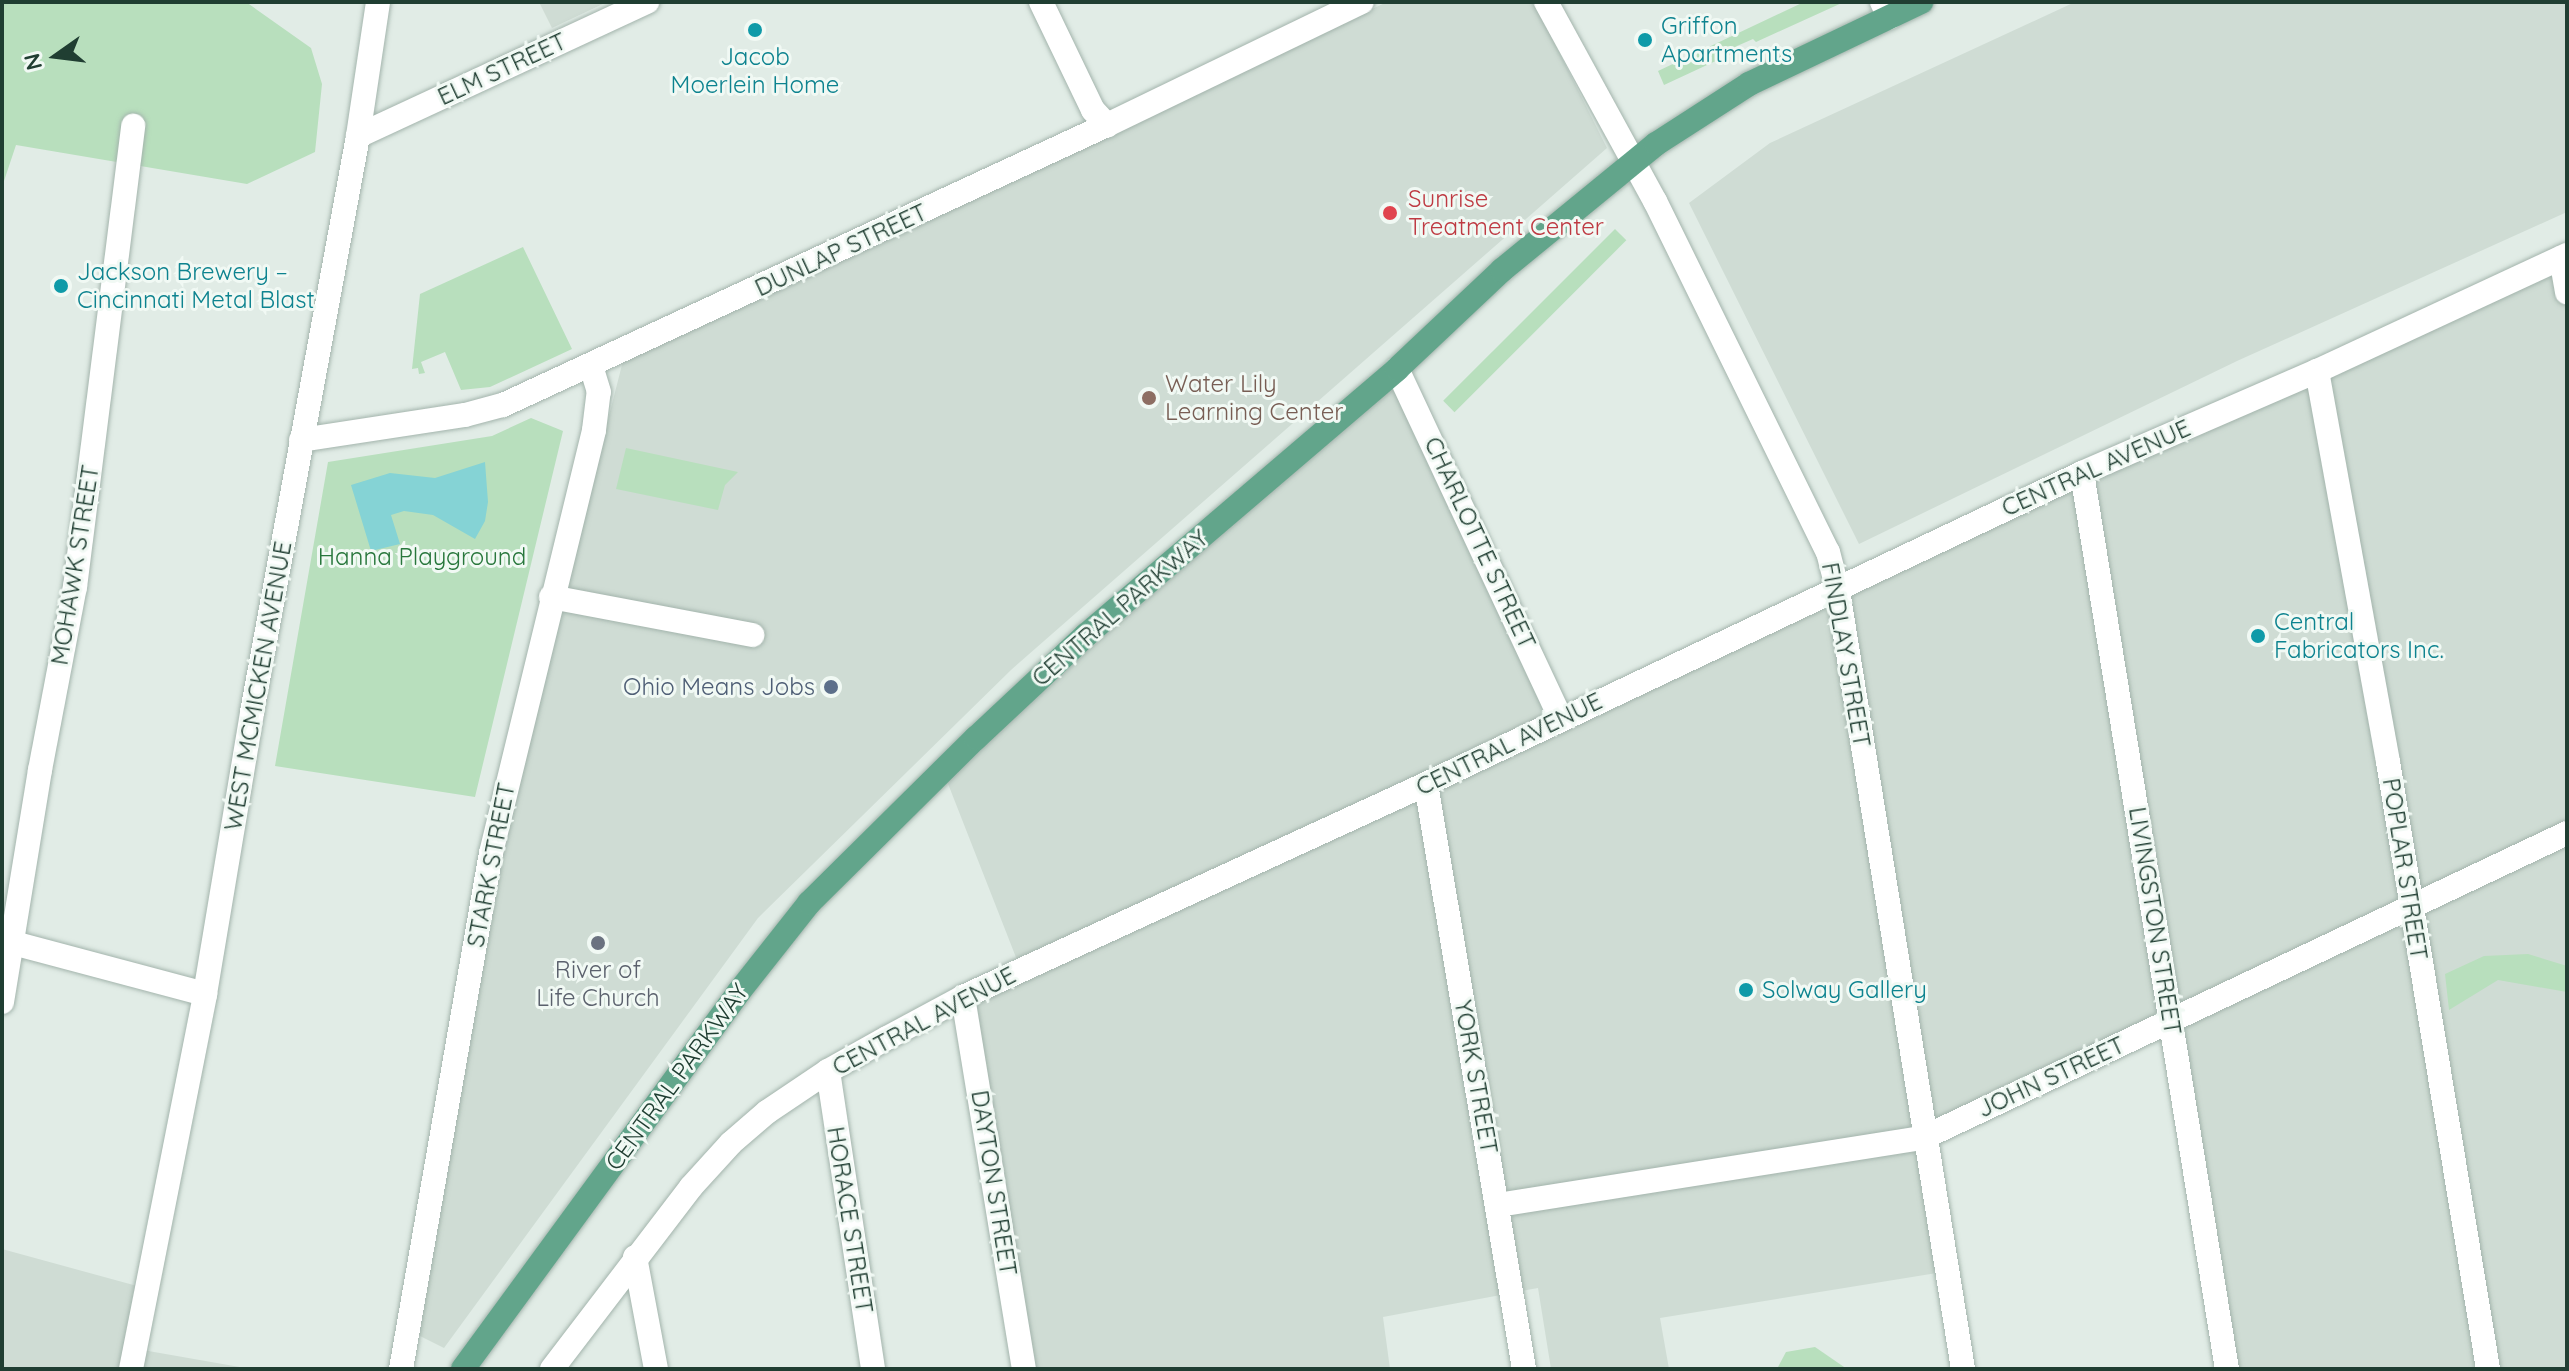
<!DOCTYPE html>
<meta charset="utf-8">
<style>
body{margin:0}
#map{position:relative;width:2569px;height:1371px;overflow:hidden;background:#e1ece6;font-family:Quicksand,sans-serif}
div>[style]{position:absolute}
.built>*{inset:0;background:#cfdcd4}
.green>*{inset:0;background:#b8dfbd;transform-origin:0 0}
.water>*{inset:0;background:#85d3d5}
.roads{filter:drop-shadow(0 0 2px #a3b4ac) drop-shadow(0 0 2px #a3b4ac)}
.minor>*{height:24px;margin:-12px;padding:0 12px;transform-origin:12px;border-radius:12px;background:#fff}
.major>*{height:24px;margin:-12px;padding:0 12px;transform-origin:12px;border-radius:12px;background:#62a58b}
.dots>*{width:22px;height:22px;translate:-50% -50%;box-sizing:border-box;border:4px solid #f1f9f4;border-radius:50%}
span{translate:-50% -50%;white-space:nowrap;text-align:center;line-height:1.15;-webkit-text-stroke:6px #f1f9f4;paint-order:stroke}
.culture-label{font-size:24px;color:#0d838f}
.left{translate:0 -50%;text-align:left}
.street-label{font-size:24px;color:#203e32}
.health-label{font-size:24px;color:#be3a42}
.education-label{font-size:24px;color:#785e54}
.park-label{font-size:24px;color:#28773c}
.service-label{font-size:24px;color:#4e5e75}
.right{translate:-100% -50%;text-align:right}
.worship-label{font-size:24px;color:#5b616d}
.frame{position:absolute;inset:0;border:4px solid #203e32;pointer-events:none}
.north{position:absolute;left:16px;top:16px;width:80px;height:80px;-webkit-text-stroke:6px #f1f9f4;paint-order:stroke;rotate:256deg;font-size:22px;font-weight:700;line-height:32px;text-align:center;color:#203e32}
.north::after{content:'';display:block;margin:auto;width:28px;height:36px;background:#203e32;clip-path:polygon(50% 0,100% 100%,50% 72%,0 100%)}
</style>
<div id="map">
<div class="built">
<div style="clip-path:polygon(539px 2px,607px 2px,552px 28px)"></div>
<div style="clip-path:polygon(1387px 2px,1534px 2px,1607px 148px,1011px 670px,758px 918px,444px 1348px,414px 1333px,501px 839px,624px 357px)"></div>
<div style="clip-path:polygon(2075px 2px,2567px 2px,2567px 212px,2237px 361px,1859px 544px,1689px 203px,1770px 143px)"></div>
<div style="clip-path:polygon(2561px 258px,2567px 292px,2567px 1369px,2227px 1369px,2169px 1023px,1925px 1136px,1949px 1271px,1660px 1318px,1669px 1369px,1551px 1369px,1538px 1288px,1383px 1317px,1390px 1369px,1024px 1369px,963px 997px,1019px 965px,943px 771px,1397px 369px,1562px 718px)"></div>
<div style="clip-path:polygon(2px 1249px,148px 1289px,137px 1349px,251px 1369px,2px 1369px)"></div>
</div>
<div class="green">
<div style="clip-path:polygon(2px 2px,246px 2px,311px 48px,322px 84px,315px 152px,247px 184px,16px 145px,2px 187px)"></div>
<div style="clip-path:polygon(1804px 2px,1844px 2px,1756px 42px,1753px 39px,1737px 46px,1735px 52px,1664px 85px,1658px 71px)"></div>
<div style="left:1615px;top:229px;width:16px;height:243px;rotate:45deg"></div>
<div style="clip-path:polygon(523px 247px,572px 349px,490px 387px,461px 390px,445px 352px,421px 362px,425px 373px,419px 374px,418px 368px,412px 369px,420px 294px)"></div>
<div style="clip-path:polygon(531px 418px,563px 431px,475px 797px,275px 766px,328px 462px,492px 436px)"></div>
<div style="clip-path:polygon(626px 448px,738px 472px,725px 485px,718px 510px,616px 489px)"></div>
<div style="clip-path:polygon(2528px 954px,2567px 966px,2567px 992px,2498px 980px,2449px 1010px,2445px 974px,2484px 956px)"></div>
<div style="clip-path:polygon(1815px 1347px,1847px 1369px,1777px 1369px,1786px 1352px)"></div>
</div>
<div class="water">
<div style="clip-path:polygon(485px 462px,488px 502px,485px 521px,475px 539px,433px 515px,404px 511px,391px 515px,400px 544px,371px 551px,351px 485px,390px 473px,435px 478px)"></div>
</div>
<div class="roads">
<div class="minor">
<div style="left:1041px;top:2px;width:120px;rotate:64.3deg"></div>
<div style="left:1093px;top:110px;width:21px;rotate:47deg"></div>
<div style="left:1546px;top:2px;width:227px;rotate:61.3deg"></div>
<div style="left:1655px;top:201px;width:391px;rotate:63.8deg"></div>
<div style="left:1828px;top:552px;width:40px;rotate:75.6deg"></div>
<div style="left:1838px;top:591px;width:788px;rotate:80.87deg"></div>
<div style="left:1882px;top:2px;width:17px;rotate:65deg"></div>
<div style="left:358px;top:136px;width:319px;rotate:-24.9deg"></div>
<div style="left:2561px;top:258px;width:35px;rotate:80deg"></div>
<div style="left:1397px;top:369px;width:387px;rotate:64.9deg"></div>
<div style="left:2317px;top:371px;width:397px;rotate:79.7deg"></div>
<div style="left:2388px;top:762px;width:615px;rotate:80.64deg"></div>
<div style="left:301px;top:440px;width:166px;rotate:-8.7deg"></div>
<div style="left:465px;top:415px;width:39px;rotate:-15deg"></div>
<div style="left:503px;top:405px;width:666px;rotate:-24.87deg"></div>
<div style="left:1107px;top:125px;width:283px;rotate:-25.8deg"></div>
<div style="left:2082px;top:473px;width:908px;rotate:80.81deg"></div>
<div style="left:551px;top:597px;width:205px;rotate:10.7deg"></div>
<div style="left:1426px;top:784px;width:593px;rotate:80.49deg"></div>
<div style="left:2px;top:940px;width:210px;rotate:14.9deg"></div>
<div style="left:963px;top:997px;width:377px;rotate:80.7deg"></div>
<div style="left:2px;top:1002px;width:235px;rotate:-80.7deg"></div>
<div style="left:40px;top:770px;width:186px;rotate:-79.2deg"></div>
<div style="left:75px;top:587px;width:465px;rotate:-82.8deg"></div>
<div style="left:828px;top:1071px;width:301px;rotate:81.4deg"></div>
<div style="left:1498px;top:1205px;width:432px;rotate:-9deg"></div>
<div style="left:1925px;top:1137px;width:710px;rotate:-25.34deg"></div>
<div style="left:635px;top:1257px;width:114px;rotate:79.4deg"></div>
<div style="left:131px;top:1369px;width:382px;rotate:-78.8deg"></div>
<div style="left:205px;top:994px;width:286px;rotate:-80.5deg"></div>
<div style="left:252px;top:712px;width:586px;rotate:-79.57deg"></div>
<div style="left:358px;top:136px;width:135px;rotate:-81.5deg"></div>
<div style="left:401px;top:1369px;width:524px;rotate:-80.11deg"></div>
<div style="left:491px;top:853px;width:435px;rotate:-76.3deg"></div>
<div style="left:594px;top:430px;width:38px;rotate:-83deg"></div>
<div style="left:599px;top:392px;width:27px;rotate:-107deg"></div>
<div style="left:552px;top:1369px;width:229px;rotate:-52.6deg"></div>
<div style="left:691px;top:1187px;width:59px;rotate:-47.7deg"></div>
<div style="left:731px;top:1143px;width:48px;rotate:-40.7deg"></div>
<div style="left:767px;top:1112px;width:73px;rotate:-33.9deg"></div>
<div style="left:828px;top:1071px;width:68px;rotate:-29.2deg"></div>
<div style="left:887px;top:1038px;width:86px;rotate:-28.3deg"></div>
<div style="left:963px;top:997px;width:510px;rotate:-24.7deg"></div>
<div style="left:1426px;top:784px;width:726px;rotate:-25.36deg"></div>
<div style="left:2082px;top:473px;width:256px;rotate:-23.5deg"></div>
<div style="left:2317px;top:371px;width:276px;rotate:-24.9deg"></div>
</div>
<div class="major">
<div style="left:463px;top:1369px;width:466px;rotate:-53.8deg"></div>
<div style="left:738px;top:993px;width:115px;rotate:-51.7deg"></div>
<div style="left:809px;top:903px;width:235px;rotate:-44.7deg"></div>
<div style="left:976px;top:738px;width:151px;rotate:-43.1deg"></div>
<div style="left:1086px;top:635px;width:409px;rotate:-40.5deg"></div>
<div style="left:1397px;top:369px;width:144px;rotate:-43.3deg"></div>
<div style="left:1502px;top:270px;width:199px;rotate:-39.3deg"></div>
<div style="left:1656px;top:144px;width:111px;rotate:-32.8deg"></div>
<div style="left:1749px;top:84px;width:191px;rotate:-25.5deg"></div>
</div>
</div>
<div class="dots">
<div style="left:755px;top:30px;background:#0f9aa8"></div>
<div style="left:1645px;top:40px;background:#0f9aa8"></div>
<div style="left:1390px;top:213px;background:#e0444e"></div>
<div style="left:61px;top:286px;background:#0f9aa8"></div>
<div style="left:1149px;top:398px;background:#8d6e63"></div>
<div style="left:2258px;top:636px;background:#0f9aa8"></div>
<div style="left:831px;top:687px;background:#5c6f8a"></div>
<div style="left:598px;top:943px;background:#6b7280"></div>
<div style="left:1746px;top:990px;background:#0f9aa8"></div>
</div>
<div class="culture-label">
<span class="left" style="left:1661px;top:40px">Griffon<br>Apartments</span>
<span style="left:755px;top:71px">Jacob<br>Moerlein Home</span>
<span class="left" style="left:77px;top:286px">Jackson Brewery –<br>Cincinnati Metal Blast</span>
<span class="left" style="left:2274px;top:636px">Central<br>Fabricators Inc.</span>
<span class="left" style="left:1762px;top:990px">Solway Gallery</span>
</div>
<div class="street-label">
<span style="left:502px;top:69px;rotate:-25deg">ELM STREET</span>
<span style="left:841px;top:250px;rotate:-25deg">DUNLAP STREET</span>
<span style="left:2096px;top:468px;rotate:-24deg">CENTRAL AVENUE</span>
<span style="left:1480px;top:543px;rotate:65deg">CHARLOTTE STREET</span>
<span style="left:75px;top:565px;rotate:-81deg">MOHAWK STREET</span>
<span style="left:1120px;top:608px;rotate:-41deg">CENTRAL PARKWAY</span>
<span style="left:1846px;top:655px;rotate:80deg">FINDLAY STREET</span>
<span style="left:258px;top:686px;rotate:-80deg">WEST MCMICKEN AVENUE</span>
<span style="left:1509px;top:744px;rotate:-26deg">CENTRAL AVENUE</span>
<span style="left:491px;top:865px;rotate:-79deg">STARK STREET</span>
<span style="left:2405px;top:869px;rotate:81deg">POPLAR STREET</span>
<span style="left:2155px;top:921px;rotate:81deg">LIVINGSTON STREET</span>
<span style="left:924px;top:1021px;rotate:-28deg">CENTRAL AVENUE</span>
<span style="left:677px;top:1077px;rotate:-54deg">CENTRAL PARKWAY</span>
<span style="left:1476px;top:1077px;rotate:80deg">YORK STREET</span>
<span style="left:2051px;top:1077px;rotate:-25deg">JOHN STREET</span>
<span style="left:994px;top:1183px;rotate:81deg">DAYTON STREET</span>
<span style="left:850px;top:1220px;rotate:81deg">HORACE STREET</span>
</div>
<div class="health-label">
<span class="left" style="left:1408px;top:213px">Sunrise<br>Treatment Center</span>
</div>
<div class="education-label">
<span class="left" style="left:1165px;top:398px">Water Lily<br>Learning Center</span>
</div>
<div class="park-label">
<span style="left:422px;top:557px">Hanna Playground</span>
</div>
<div class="service-label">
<span class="right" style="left:815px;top:687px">Ohio Means Jobs</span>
</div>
<div class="worship-label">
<span style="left:598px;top:984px">River of<br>Life Church</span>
</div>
<div class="frame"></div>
<div class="north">N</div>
</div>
